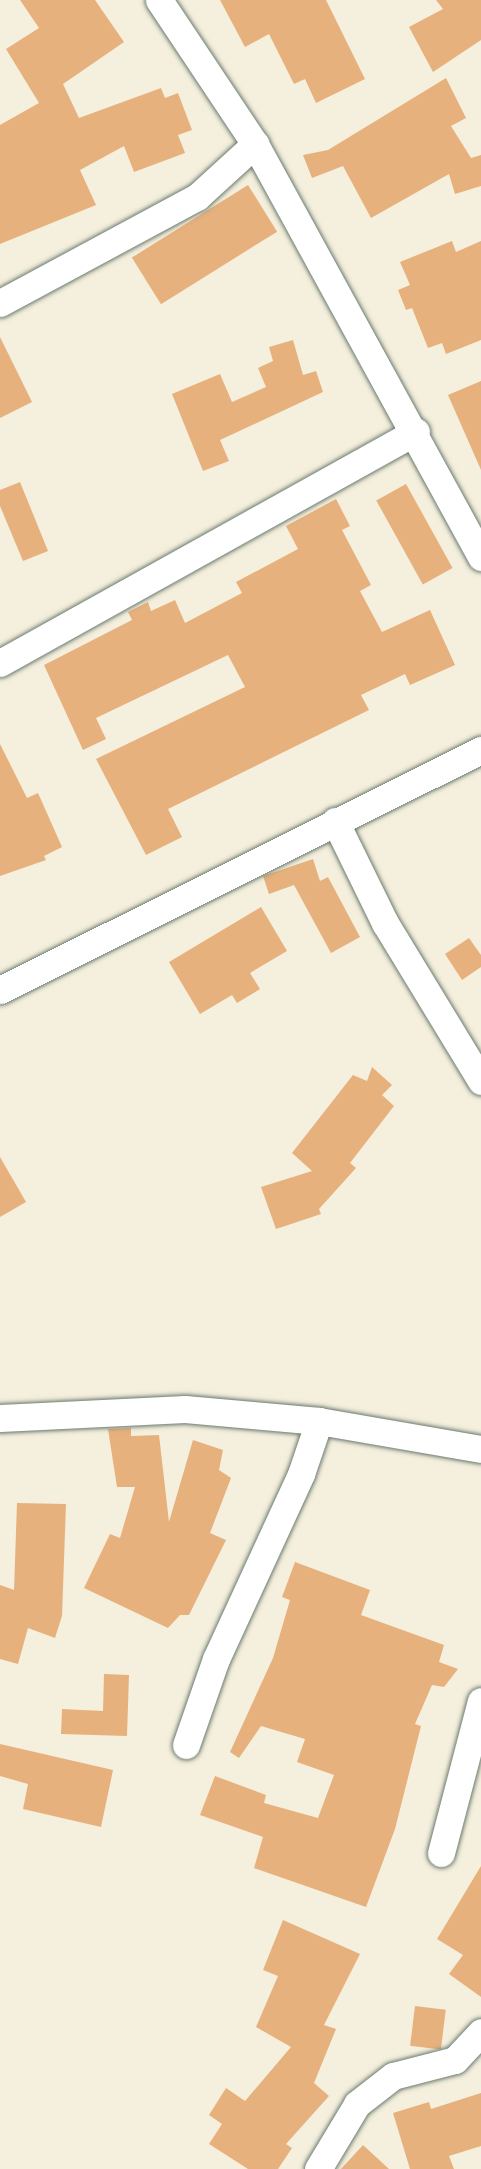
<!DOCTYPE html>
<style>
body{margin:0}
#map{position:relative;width:481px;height:2169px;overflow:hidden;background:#f5efdd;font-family:Dekko,sans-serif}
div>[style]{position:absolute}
.building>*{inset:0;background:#e7b17d;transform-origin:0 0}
.roads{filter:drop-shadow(0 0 2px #6a7b6f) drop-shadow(0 0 2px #6a7b6f)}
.minor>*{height:27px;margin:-13.5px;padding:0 13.5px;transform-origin:13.5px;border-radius:13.5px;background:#fff}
span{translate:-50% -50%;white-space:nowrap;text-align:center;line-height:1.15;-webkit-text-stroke:5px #fdfcf7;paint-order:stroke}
</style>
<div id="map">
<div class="building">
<div style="clip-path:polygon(20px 0,95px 0,124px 42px,63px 84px,79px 118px,161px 88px,165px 98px,178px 93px,192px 130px,178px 135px,185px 153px,134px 172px,124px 146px,80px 170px,96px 205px,0 244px,0 125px,39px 103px,6px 49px,39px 28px)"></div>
<div style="clip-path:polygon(220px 0,326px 0,365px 79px,316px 103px,305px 79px,294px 84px,269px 34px,245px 47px)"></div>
<div style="clip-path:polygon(436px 0,481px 0,481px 40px,433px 72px,409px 27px,443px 9px)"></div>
<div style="clip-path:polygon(446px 78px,466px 118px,451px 126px,471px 158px,481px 155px,481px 186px,455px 194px,449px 174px,371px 218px,343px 166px,312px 178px,303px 155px,328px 150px)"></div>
<div style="left:248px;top:185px;width:55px;height:137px;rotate:58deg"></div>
<div style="clip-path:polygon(452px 241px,456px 252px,481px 241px,481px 340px,446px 354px,442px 343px,428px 348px,412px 308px,406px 310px,398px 290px,410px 285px,400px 262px)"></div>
<div style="clip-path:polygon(0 337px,32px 402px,0 418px)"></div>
<div style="clip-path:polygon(293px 340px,303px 375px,316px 371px,323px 392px,220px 440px,229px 461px,203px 471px,172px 394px,220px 374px,232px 402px,266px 387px,258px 368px,273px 361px,269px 347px)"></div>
<div style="clip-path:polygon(481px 381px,481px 470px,448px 395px)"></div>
<div style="clip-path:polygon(20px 482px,48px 551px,23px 561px,0 506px,0 490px)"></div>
<div style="left:406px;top:484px;width:96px;height:34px;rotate:61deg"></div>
<div style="clip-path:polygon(336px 499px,350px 526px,342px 530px,371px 585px,360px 591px,382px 632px,430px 610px,455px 665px,410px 685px,405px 674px,361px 695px,369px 710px,168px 809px,182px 837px,146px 855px,96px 759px,245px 687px,228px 655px,96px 718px,106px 739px,83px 750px,44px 665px,132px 620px,128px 612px,148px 602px,151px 611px,175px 600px,185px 623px,242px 593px,236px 582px,298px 549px,286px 526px)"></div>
<div style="clip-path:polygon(0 744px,27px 798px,38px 793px,62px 847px,44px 856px,46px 860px,0 876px)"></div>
<div style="clip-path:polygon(313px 859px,320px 881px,328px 877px,360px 937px,331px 953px,294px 885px,269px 894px,263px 876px)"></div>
<div style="clip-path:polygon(261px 907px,287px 951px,250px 973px,260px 989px,237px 1003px,232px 995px,200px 1014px,169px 962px)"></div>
<div style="clip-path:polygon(469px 938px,481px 955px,481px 967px,462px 980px,445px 954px)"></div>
<div style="clip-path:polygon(372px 1067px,392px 1085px,382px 1095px,394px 1106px,350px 1163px,356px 1168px,319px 1209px,321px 1214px,276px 1229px,261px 1187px,312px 1171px,292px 1153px,353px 1075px,367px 1081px)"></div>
<div style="clip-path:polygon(0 1157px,26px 1202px,0 1217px)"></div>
<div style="clip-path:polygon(131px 1428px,131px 1436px,159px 1435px,169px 1522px,193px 1440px,223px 1450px,219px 1470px,231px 1478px,210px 1533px,226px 1540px,189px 1615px,180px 1615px,168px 1628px,84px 1588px,110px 1534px,120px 1538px,135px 1487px,117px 1487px,108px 1429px)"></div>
<div style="clip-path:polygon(17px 1503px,66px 1504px,62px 1616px,55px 1638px,28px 1628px,18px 1664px,0 1659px,0 1585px,14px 1590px)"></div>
<div style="clip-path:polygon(295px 1562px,370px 1590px,361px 1615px,444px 1645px,439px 1662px,458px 1669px,444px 1687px,432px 1685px,415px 1724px,421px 1726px,395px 1829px,366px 1907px,254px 1868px,263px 1837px,200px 1815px,215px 1776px,266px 1795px,264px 1803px,318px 1818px,334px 1775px,297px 1762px,305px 1739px,261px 1726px,239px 1758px,230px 1752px,273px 1658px,290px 1600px,282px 1597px)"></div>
<div style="clip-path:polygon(104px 1674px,129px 1675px,127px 1736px,61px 1734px,62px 1709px,103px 1711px)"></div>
<div style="clip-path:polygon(0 1744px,113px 1770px,101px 1827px,23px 1809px,28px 1784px,0 1776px)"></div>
<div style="clip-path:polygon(481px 1866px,481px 1997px,449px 1974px,463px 1955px,437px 1939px)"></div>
<div style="clip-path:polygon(283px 1920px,360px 1954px,324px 2025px,336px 2029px,314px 2083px,329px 2096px,286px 2144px,292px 2148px,278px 2169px,248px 2169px,209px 2144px,222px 2124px,209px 2115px,226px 2088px,245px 2101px,291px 2047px,256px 2027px,278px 1976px,263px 1970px)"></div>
<div style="left:415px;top:2006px;width:31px;height:40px;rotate:7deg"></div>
<div style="clip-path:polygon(481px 2093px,481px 2146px,449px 2156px,454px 2169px,410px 2169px,393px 2113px,429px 2102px,431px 2109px)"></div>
<div style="clip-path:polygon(363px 2145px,389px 2169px,341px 2169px)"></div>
</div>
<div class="roads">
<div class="minor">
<div style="left:159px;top:0;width:173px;rotate:56.3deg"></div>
<div style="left:255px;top:144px;width:471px;rotate:61.3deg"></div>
<div style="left:0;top:303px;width:224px;rotate:-28.3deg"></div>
<div style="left:197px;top:197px;width:79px;rotate:-42.4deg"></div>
<div style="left:0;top:663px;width:476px;rotate:-29.1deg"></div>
<div style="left:335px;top:821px;width:114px;rotate:63.9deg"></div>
<div style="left:385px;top:923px;width:185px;rotate:58.7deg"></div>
<div style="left:0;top:990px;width:538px;rotate:-26.52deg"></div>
<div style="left:0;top:1418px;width:185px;rotate:-2.8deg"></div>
<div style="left:185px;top:1409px;width:135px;rotate:5.1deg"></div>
<div style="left:319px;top:1421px;width:164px;rotate:9.8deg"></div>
<div style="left:186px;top:1745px;width:91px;rotate:-70.8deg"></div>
<div style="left:216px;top:1659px;width:204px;rotate:-65.3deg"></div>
<div style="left:301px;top:1474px;width:56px;rotate:-71.2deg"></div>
<div style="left:441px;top:1853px;width:157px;rotate:-75.3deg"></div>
<div style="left:318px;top:2169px;width:76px;rotate:-59deg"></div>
<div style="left:357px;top:2104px;width:46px;rotate:-37.9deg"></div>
<div style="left:393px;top:2076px;width:64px;rotate:-14.5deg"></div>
<div style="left:455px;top:2060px;width:38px;rotate:-47deg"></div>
</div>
</div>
</div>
